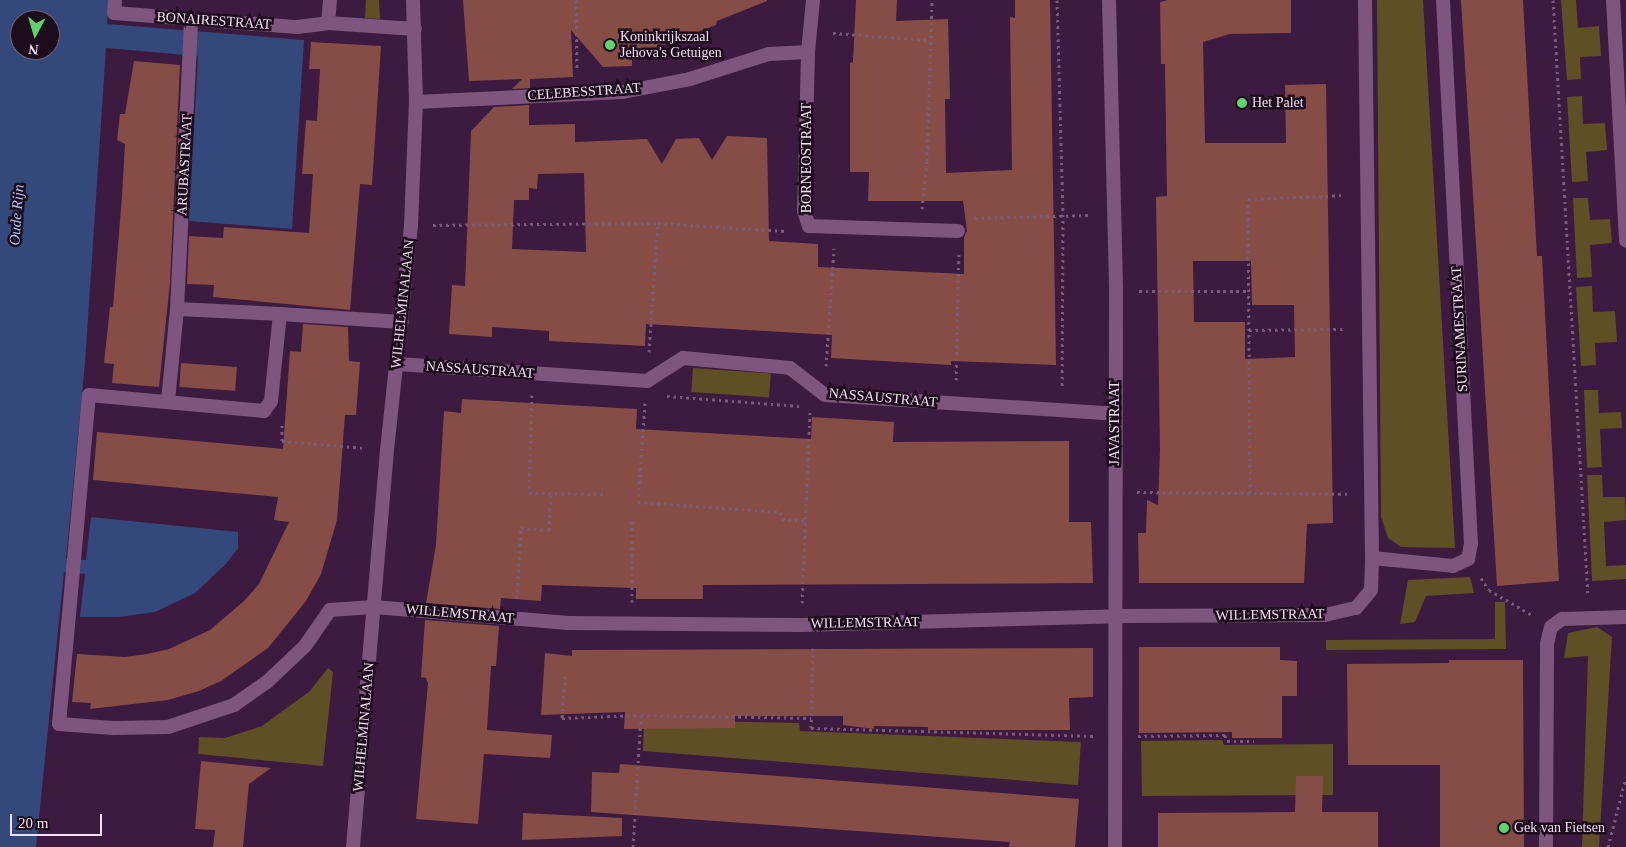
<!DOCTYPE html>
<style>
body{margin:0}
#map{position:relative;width:1626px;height:847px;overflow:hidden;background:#3d1a3f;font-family:"Times New Roman",serif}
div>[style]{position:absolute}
.green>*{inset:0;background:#604e25;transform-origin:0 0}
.water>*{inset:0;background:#33487b}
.building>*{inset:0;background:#864d47;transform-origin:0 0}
.path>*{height:3px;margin-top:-1.5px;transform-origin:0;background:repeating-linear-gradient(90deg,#7a5b7c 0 2.5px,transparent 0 6.5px)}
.service>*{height:14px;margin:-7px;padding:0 7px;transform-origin:7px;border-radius:7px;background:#7d557e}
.pedestrian>*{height:14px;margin:-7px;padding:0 7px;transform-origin:7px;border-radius:7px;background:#7d557e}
.minor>*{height:14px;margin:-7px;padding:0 7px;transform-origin:7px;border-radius:7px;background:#7d557e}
.dots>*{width:14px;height:14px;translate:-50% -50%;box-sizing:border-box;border:2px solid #1c0c1c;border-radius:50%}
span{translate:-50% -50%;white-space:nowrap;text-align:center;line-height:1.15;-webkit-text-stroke:5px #1c0c1c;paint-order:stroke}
.street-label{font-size:14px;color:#f5def5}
.poi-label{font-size:14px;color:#f5def5}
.left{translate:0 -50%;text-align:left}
.water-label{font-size:15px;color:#b0c5f5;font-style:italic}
.north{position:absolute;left:10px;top:10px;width:50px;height:50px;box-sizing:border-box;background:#1c0c1c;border:1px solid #736073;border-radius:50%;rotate:186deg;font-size:14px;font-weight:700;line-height:20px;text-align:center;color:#f5def5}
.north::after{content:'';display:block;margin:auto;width:18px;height:22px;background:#5cd56d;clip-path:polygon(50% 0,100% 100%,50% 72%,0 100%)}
.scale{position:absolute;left:10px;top:814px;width:92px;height:22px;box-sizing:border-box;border:2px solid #f5def5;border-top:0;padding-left:6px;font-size:15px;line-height:18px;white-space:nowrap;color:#f5def5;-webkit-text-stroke:4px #1c0c1c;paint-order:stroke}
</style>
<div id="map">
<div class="green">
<div style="clip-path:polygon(366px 0,379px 0,380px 19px,365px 18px)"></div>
<div style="clip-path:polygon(1377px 0,1423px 0,1455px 548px,1401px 547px,1388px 538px,1381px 517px)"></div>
<div style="clip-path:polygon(1561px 0,1576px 0,1578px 28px,1599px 26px,1601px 56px,1580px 57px,1581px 79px,1567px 80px)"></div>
<div style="clip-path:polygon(1582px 96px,1583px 124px,1605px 123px,1607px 150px,1586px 152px,1588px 181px,1572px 182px,1567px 97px)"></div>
<div style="clip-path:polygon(1573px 198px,1588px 198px,1590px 220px,1610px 219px,1612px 243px,1590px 245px,1592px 277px,1577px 278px)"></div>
<div style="clip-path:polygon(1592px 286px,1593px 312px,1615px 311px,1617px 342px,1595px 343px,1596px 365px,1581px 366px,1576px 287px)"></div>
<div style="left:693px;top:368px;width:78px;height:24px;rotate:4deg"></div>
<div style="clip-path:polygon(1584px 390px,1598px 390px,1599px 413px,1621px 412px,1622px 428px,1600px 429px,1602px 467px,1587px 468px)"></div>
<div style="clip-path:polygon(1587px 475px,1602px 475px,1603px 497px,1625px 497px,1626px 520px,1604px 522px,1606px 566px,1626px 565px,1626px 579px,1592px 581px)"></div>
<div style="clip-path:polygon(1470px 577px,1474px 593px,1426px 596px,1415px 622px,1400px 624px,1408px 580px)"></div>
<div style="clip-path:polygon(1495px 602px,1505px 602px,1506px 649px,1326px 650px,1326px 640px,1495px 639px)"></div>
<div style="clip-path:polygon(1597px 627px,1612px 637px,1599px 847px,1582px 847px,1588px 656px,1564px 658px,1568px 633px)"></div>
<div style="clip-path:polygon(328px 668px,333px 672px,323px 766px,198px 754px,199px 737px,225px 738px,262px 726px,310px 691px)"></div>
<div style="clip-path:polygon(644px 720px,799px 723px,800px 731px,1081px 742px,1078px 785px,643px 751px)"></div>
<div style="clip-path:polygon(1222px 740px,1224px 745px,1333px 744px,1333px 795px,1142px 796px,1141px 741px)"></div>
</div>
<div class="water">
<div style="clip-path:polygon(evenodd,0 0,109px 0,107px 24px,304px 40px,292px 229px,189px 221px,198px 56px,106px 48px,85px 363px,66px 559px,86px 560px,91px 517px,238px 532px,238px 548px,226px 564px,195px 593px,155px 612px,119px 617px,80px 617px,85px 574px,64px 572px,36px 847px,0 847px,0 0,20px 20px,50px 20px,50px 50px,20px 50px,20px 20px)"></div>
</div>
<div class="building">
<div style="clip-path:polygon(463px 0,767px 0,767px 1px,717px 21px,716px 25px,632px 57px,632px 66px,603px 67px,571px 30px,573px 77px,530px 79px,530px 88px,512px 89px,522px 79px,469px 81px)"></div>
<div style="clip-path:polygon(evenodd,856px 0,897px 0,896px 21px,948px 19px,950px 99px,945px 99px,946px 173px,1012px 170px,1010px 17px,1015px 18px,1015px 0,1050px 0,1056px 365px,951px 361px,951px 365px,831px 358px,832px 335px,646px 324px,645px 346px,549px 341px,549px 331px,492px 327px,492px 337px,449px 334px,452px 285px,465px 286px,471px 131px,494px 107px,529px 105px,529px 125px,575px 124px,575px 142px,647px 139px,662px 164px,676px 139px,699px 138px,712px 160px,727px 136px,767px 138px,769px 241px,818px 244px,818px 267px,964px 274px,964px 237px,967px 231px,963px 201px,868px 201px,869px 172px,850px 172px,850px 63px,853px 62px,856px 0,584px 173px,586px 252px,512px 249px,514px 200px,529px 200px,529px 188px,537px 189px,538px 174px,584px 173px)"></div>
<div style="clip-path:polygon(evenodd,1168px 0,1291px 0,1291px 33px,1230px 34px,1203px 42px,1205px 143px,1286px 143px,1285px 85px,1326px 84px,1333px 523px,1307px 524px,1304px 583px,1139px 583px,1138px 533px,1146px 533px,1147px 500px,1158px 505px,1160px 449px,1156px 197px,1167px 196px,1165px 64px,1161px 64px,1160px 2px,1168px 0,1193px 261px,1251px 261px,1252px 305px,1294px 305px,1295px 357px,1245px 359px,1245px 322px,1194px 322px,1193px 261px)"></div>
<div style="clip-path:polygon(1461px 0,1523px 0,1537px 256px,1542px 256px,1559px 581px,1497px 586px)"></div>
<div style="clip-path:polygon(311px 42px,381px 46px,372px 185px,360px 184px,350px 310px,213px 297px,214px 285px,187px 284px,189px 236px,223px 238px,224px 227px,309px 233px,313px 174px,302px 174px,306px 120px,317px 121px,320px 69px,309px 69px)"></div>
<div style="clip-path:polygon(134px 61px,180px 65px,170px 283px,159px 387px,112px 383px,114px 364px,104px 363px,110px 307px,113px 307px,122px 196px,125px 144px,117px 140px,120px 114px,125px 114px)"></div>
<div style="clip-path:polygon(303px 324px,348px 327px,349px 361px,360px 362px,356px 415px,345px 415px,337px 520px,321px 574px,306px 601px,268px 648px,221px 681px,199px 691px,168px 700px,90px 709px,91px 703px,72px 702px,77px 654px,125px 657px,147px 654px,169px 649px,210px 630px,244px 601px,259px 584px,289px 522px,274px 520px,278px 497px,93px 480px,97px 432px,283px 449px,290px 351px,301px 352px)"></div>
<div style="left:181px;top:363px;width:56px;height:24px;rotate:4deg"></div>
<div style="clip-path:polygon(462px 399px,637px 409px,636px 429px,811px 439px,812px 417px,894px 422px,893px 442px,1069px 441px,1069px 522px,1091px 522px,1093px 583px,703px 585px,703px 599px,636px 599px,636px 588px,542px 585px,541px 601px,501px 598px,500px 609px,426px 603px,436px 545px,444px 411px,461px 413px)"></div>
<div style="clip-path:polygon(425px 620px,499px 626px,496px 666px,491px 666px,487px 730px,552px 735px,550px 758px,484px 754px,478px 824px,416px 819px,428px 683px,426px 678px,421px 677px)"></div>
<div style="clip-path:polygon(1139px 647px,1280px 647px,1280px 660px,1297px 661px,1297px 696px,1282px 696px,1282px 738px,1232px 738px,1232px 732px,1139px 733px)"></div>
<div style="clip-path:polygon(1093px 648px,1093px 697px,1069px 698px,1070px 730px,928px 730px,928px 727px,874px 726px,874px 729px,843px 725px,843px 716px,735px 716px,735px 728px,624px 729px,625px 712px,541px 715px,545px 653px,572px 656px,572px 650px)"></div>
<div style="clip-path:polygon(1449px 660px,1523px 660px,1524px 847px,1440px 847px,1440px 765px,1348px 765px,1347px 664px,1449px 663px)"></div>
<div style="clip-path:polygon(201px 761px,271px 768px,249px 784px,243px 847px,213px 847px,215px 830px,195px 829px)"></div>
<div style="clip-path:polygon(620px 764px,1079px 799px,1075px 847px,1009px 847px,1010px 842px,591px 812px,592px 772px,619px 773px)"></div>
<div style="clip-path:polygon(1296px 776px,1323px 776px,1322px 812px,1378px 812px,1378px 847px,1158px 847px,1158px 813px,1295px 812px)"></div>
<div style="clip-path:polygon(523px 813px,622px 818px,622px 836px,522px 840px)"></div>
</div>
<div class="path">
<div style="left:576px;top:0;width:71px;rotate:89.2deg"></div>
<div style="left:1057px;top:0;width:214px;rotate:88.4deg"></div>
<div style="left:1063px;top:214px;width:175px;rotate:90.3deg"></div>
<div style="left:1553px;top:0;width:597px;rotate:86.64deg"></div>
<div style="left:833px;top:33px;width:97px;rotate:4.1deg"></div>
<div style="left:922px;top:209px;width:48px;rotate:-84.1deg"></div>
<div style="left:927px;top:161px;width:161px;rotate:-88.2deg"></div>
<div style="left:975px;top:218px;width:117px;rotate:-1.5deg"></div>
<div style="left:433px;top:225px;width:225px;rotate:-0.5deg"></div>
<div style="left:658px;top:223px;width:128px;rotate:3.6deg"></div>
<div style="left:1139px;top:291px;width:109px"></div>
<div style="left:1249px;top:330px;width:97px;rotate:-0.6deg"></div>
<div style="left:649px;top:352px;width:129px;rotate:-86deg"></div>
<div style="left:826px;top:366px;width:118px;rotate:-86.1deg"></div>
<div style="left:956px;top:380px;width:128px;rotate:-88.7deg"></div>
<div style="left:532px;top:395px;width:98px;rotate:91.8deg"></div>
<div style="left:529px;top:493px;width:74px;rotate:0.8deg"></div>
<div style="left:667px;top:396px;width:134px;rotate:4.3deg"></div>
<div style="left:645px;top:403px;width:99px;rotate:94deg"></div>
<div style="left:638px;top:502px;width:142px;rotate:4deg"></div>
<div style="left:780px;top:512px;width:7px;rotate:74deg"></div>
<div style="left:782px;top:519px;width:22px;rotate:3deg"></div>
<div style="left:282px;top:425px;width:16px;rotate:90deg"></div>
<div style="left:282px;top:441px;width:83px;rotate:4.8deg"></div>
<div style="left:1137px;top:492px;width:211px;rotate:0.5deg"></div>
<div style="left:1250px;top:493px;width:294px;rotate:-90.4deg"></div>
<div style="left:1248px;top:199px;width:97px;rotate:-2.4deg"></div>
<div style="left:1481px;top:578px;width:14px;rotate:56deg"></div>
<div style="left:1489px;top:590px;width:50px;rotate:30.2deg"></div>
<div style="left:517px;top:598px;width:70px;rotate:-86.7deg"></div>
<div style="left:521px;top:528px;width:28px;rotate:4deg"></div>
<div style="left:549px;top:530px;width:37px;rotate:-87deg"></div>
<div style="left:632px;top:602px;width:85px;rotate:-90deg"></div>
<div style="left:802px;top:603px;width:191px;rotate:-87.6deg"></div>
<div style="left:813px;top:648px;width:80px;rotate:91.4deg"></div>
<div style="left:811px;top:728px;width:283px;rotate:1.6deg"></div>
<div style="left:565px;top:676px;width:42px;rotate:94.1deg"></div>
<div style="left:562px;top:718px;width:79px;rotate:-2.2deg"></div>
<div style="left:641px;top:715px;width:170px;rotate:1deg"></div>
<div style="left:1138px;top:736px;width:87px;rotate:-0.7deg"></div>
<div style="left:1225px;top:735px;width:6px;rotate:72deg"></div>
<div style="left:1227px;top:741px;width:27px"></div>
<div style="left:633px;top:847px;width:132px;rotate:-86.5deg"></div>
<div style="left:1608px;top:847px;width:72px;rotate:-75.6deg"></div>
</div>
<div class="service">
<div style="left:1372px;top:558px;width:81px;rotate:5.6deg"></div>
<div style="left:1453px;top:566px;width:17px;rotate:-25deg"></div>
<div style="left:1468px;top:559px;width:15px;rotate:-79deg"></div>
<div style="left:1471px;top:544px;width:545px;rotate:-92.95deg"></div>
</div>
<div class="pedestrian">
<div style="left:177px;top:309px;width:289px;rotate:-87.2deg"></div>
<div style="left:59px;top:724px;width:330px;rotate:-84.8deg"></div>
</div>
<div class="minor">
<div style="left:115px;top:0;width:13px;rotate:94deg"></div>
<div style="left:114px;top:13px;width:184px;rotate:4.4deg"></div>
<div style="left:297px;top:27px;width:31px;rotate:-7deg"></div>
<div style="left:330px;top:0;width:23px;rotate:95deg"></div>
<div style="left:328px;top:23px;width:87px;rotate:3.9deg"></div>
<div style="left:813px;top:0;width:52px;rotate:95.5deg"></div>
<div style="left:808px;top:52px;width:159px;rotate:91.4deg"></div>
<div style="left:804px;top:211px;width:16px;rotate:72deg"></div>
<div style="left:809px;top:226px;width:149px;rotate:1.9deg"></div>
<div style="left:1109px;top:0;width:291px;rotate:88.6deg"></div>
<div style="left:1116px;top:291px;width:556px;rotate:90.1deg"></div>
<div style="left:1613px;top:0;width:241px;rotate:86.9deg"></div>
<div style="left:416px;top:102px;width:207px;rotate:-2.8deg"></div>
<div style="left:623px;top:92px;width:68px;rotate:-11deg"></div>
<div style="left:690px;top:79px;width:83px;rotate:-17.6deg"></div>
<div style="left:769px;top:54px;width:39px;rotate:-3deg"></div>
<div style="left:398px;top:364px;width:250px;rotate:3.9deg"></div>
<div style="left:647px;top:381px;width:43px;rotate:-32.6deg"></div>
<div style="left:683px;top:358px;width:107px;rotate:5.3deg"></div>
<div style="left:790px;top:368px;width:44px;rotate:37.6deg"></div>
<div style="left:825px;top:395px;width:291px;rotate:3.7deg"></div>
<div style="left:89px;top:395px;width:176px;rotate:5.2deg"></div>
<div style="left:264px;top:411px;width:12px;rotate:-55deg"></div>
<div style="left:271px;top:401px;width:87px;rotate:-84.1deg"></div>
<div style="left:280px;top:314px;width:122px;rotate:3.8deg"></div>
<div style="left:168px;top:401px;width:92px;rotate:-84.4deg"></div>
<div style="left:177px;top:309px;width:103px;rotate:2.8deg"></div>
<div style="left:59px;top:724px;width:54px;rotate:4.2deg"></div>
<div style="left:113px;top:728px;width:55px;rotate:-1deg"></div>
<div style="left:168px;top:727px;width:70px;rotate:-18.4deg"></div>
<div style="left:234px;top:705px;width:40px;rotate:-34.9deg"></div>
<div style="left:267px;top:682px;width:52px;rotate:-43.5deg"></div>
<div style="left:305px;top:646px;width:44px;rotate:-55.2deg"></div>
<div style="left:330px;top:610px;width:44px;rotate:-3.9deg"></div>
<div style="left:374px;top:607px;width:195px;rotate:4.7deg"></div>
<div style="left:568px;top:623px;width:234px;rotate:0.5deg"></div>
<div style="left:802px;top:625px;width:315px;rotate:-1.6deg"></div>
<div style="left:1117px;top:616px;width:208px;rotate:-0.3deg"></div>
<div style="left:1325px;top:615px;width:32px;rotate:-13deg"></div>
<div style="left:1356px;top:608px;width:23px;rotate:-50deg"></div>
<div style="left:1371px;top:590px;width:32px;rotate:-88deg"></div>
<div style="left:1372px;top:558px;width:558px;rotate:-90.72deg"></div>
<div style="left:353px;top:847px;width:398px;rotate:-85.1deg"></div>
<div style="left:387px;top:450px;width:226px;rotate:-83.9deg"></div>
<div style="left:411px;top:225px;width:123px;rotate:-87.7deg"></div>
<div style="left:416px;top:102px;width:102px;rotate:-91.7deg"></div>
<div style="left:1546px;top:847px;width:203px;rotate:-89.7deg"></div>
<div style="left:1547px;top:644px;width:17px;rotate:-77deg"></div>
<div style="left:1551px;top:627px;width:14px;rotate:-36deg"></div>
<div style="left:1562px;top:619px;width:64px;rotate:-1.8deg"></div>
</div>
<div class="dots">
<div style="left:610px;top:45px;background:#5cd56d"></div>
<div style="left:1242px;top:103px;background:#5cd56d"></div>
<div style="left:1504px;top:828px;background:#5cd56d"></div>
</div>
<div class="street-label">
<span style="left:214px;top:21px;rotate:4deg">BONAIRESTRAAT</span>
<span style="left:584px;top:92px;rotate:-4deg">CELEBESSTRAAT</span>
<span style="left:807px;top:158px;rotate:-90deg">BORNEOSTRAAT</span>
<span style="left:185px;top:165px;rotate:-87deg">ARUBASTRAAT</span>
<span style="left:403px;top:304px;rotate:-84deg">WILHELMINALAAN</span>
<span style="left:1460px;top:329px;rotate:-93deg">SURINAMESTRAAT</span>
<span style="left:480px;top:370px;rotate:4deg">NASSAUSTRAAT</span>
<span style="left:883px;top:398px;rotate:5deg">NASSAUSTRAAT</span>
<span style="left:1115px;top:423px;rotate:-90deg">JAVASTRAAT</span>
<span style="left:460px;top:614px;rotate:5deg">WILLEMSTRAAT</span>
<span style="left:1270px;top:615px;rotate:-1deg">WILLEMSTRAAT</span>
<span style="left:865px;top:623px;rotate:-1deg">WILLEMSTRAAT</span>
<span style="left:364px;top:727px;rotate:-85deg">WILHELMINALAAN</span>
</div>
<div class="poi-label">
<span class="left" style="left:620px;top:45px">Koninkrijkszaal<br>Jehova's Getuigen</span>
<span class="left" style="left:1252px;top:103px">Het Palet</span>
<span class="left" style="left:1514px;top:828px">Gek van Fietsen</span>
</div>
<div class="water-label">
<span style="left:17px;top:215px;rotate:-86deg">Oude Rijn</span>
</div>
<div class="north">N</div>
<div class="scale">20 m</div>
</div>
